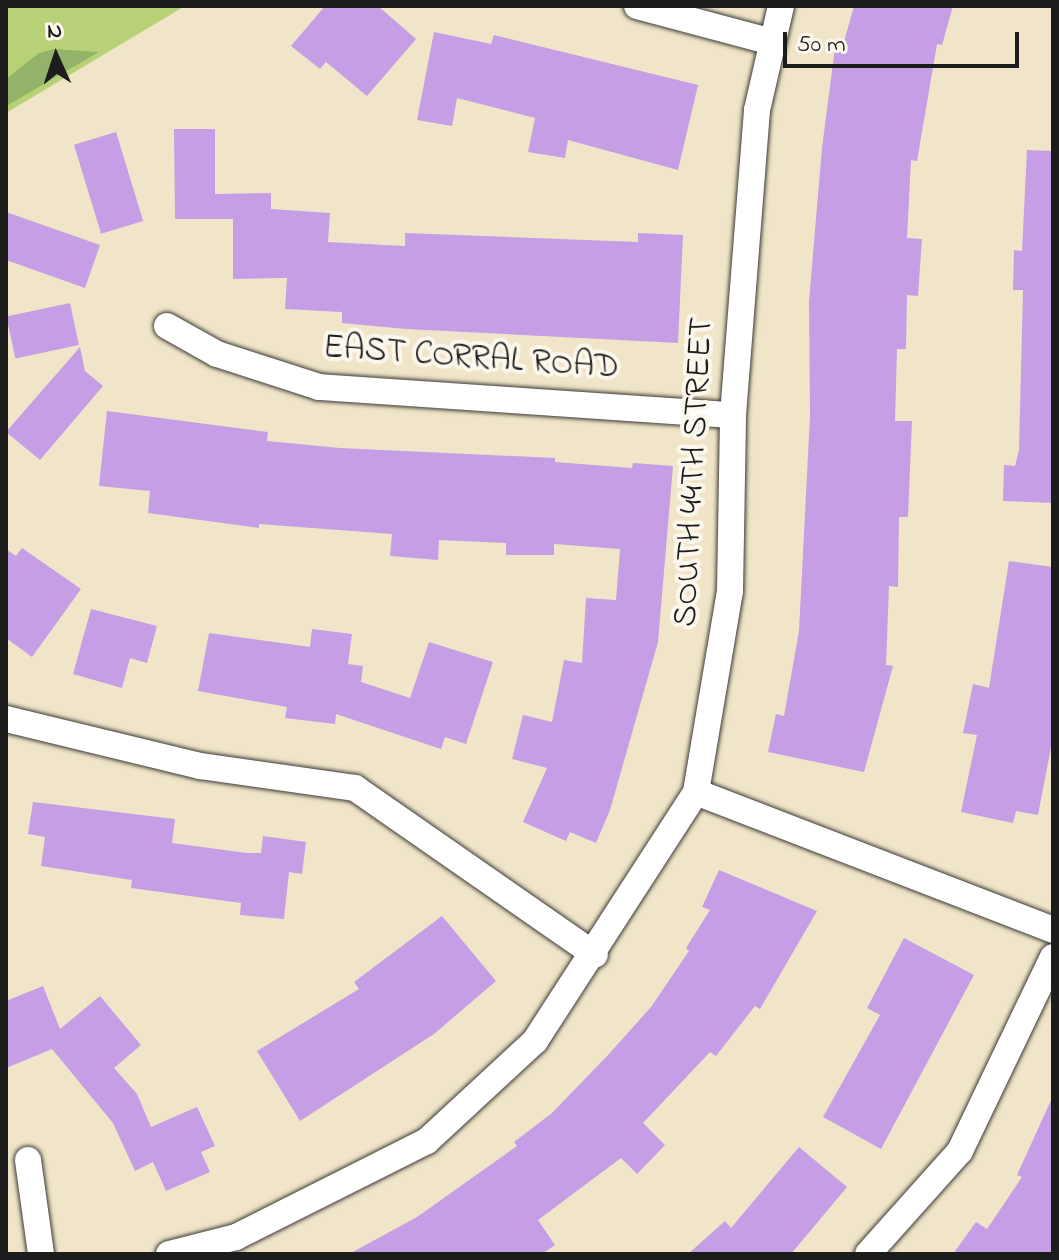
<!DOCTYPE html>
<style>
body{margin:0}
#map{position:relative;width:1059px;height:1260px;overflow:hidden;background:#f0e5c8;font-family:"Indie Flower",sans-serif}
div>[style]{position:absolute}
.green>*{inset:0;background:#b8d177}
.forest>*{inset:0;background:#92b368}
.building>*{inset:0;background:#c59ee6;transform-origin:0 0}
.roads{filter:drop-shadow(0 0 2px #3c3a36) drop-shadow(0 0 2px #3c3a36)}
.minor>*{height:26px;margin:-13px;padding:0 13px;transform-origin:13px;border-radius:13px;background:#fff}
span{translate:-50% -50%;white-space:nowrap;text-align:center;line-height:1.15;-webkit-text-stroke:8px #fbf7ec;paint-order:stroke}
.street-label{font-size:34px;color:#1c1c1c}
.frame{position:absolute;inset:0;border:8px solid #1c1c1c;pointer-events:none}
.north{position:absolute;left:16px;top:16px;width:80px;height:80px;-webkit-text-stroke:6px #fbf7ec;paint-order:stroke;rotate:357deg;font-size:22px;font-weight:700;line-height:32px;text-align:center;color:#1c1c1c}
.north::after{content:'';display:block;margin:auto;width:28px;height:36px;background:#1c1c1c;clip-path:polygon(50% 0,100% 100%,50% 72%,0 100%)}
.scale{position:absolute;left:783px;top:32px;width:236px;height:36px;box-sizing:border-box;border:4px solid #1c1c1c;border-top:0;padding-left:10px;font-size:24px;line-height:28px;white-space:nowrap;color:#1c1c1c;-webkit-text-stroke:6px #fbf7ec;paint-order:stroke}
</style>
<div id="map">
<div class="green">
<div style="clip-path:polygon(6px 6px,185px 6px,6px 113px)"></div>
</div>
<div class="forest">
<div style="clip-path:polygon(54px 49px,99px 52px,6px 106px,6px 79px,39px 53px)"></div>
</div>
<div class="building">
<div style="clip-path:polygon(325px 6px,378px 6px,416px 39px,367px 96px,326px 62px,320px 69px,291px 46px)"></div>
<div style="clip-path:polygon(854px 6px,953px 6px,942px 45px,937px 44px,917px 161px,911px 160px,907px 238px,922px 239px,918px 296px,907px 295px,906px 349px,897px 349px,895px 421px,912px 421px,908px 517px,899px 517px,898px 587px,889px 586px,886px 665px,893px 666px,864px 772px,768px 752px,776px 714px,784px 716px,799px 631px,810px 416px,809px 301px,822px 148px,835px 48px,842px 49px)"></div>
<div style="clip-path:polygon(434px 32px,491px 44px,494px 35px,698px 85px,678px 170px,568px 140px,565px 158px,528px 152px,535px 118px,457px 98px,452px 126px,417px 120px)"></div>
<div style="clip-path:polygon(174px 129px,215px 129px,215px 194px,271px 193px,271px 209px,330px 213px,328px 242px,405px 246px,405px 233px,638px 242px,638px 233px,683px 235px,678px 343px,406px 329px,342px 323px,342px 312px,285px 309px,287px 278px,233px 279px,233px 219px,175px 219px)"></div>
<div style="left:116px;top:132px;width:93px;height:44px;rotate:73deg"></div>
<div style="clip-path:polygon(1027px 150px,1053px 151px,1053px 503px,1003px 501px,1004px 465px,1015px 466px,1019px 450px,1023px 290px,1013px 290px,1014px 250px,1022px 251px)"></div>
<div style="clip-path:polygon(6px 212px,100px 245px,85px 288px,6px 260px)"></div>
<div style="left:70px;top:303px;width:43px;height:65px;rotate:78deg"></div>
<div style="clip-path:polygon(80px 347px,85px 371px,103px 386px,40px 460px,6px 432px)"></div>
<div style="clip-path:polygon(107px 411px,268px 432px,267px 441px,340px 448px,555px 458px,555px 462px,632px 468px,633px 463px,673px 466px,658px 642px,610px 810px,596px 843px,570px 832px,566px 841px,523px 822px,547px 768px,512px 759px,523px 715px,552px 722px,564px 660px,582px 663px,586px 598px,616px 600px,620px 549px,554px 544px,554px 555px,506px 555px,506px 543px,439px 540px,438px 560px,390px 556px,392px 534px,259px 524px,259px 528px,148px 513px,150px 491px,99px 486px)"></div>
<div style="clip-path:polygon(22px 548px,81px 589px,32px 657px,6px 638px,6px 549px,16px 556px)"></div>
<div style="clip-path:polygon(1009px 561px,1053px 567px,1053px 737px,1038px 815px,1016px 811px,1013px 823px,961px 812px,977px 735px,963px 733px,973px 684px,989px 688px)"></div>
<div style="clip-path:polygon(91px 609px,157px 626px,147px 663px,130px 658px,122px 688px,73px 674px)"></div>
<div style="clip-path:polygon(312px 629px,352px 634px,348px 664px,363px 666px,361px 682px,410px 698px,429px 642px,493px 662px,466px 744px,445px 737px,441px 749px,336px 714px,335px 724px,285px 718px,287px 707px,198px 691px,209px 633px,310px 647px)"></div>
<div style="clip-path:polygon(33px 802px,175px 819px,172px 843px,247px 853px,261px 853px,263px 836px,306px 842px,302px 874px,289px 872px,284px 919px,240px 915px,241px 903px,131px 888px,132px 880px,41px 866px,45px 837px,28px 834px)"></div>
<div style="clip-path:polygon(719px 870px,817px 911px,760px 1009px,755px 1006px,716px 1056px,710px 1052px,643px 1123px,665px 1145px,637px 1174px,621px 1158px,538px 1220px,555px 1245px,542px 1254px,349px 1254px,417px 1217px,517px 1146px,514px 1142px,552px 1113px,608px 1055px,651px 1007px,689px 951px,686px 948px,710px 910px,702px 907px)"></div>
<div style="clip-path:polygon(442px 916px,496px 981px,434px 1034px,300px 1121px,257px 1051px,359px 989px,354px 982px)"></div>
<div style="clip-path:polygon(904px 938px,974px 975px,881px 1149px,823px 1117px,880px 1015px,867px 1008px)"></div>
<div style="clip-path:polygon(43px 986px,60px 1029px,100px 996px,141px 1045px,114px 1068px,137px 1094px,151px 1127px,197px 1107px,215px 1146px,201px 1152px,210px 1172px,166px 1191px,153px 1162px,135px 1171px,113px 1123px,52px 1049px,6px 1068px,6px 1001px)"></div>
<div style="clip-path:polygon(1053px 1096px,1053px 1254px,953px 1254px,976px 1222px,987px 1229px,1022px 1177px,1017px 1175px)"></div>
<div style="clip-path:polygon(799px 1147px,847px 1187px,791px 1254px,688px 1254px,725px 1221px,731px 1228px)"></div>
</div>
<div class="roads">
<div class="minor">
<div style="left:637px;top:6px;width:140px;rotate:14.9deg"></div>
<div style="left:167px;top:326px;width:57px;rotate:29.2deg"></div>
<div style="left:217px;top:354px;width:107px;rotate:17.9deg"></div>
<div style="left:319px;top:387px;width:415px;rotate:3.9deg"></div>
<div style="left:6px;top:719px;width:200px;rotate:13.6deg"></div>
<div style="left:200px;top:766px;width:157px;rotate:8.1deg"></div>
<div style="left:355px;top:788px;width:292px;rotate:34.8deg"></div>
<div style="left:696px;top:792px;width:383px;rotate:21.1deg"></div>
<div style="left:28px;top:1160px;width:95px;rotate:82.1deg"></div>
<div style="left:169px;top:1254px;width:69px;rotate:-14.2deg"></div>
<div style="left:236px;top:1237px;width:214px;rotate:-26.7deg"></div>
<div style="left:427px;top:1141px;width:147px;rotate:-42.8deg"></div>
<div style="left:535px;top:1041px;width:297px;rotate:-57.1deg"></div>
<div style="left:696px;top:792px;width:204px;rotate:-80.4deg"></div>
<div style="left:730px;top:591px;width:176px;rotate:-89deg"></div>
<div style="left:733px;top:415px;width:306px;rotate:-85.5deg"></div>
<div style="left:757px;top:110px;width:107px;rotate:-77deg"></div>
<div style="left:868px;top:1254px;width:138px;rotate:-48.2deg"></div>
<div style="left:960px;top:1151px;width:215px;rotate:-64.4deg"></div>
</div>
</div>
<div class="street-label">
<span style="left:471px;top:359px;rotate:4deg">EAST CORRAL ROAD</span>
<span style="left:695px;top:472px;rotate:-87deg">SOUTH 44TH STREET</span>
</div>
<div class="frame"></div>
<div class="north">N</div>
<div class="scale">50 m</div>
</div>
